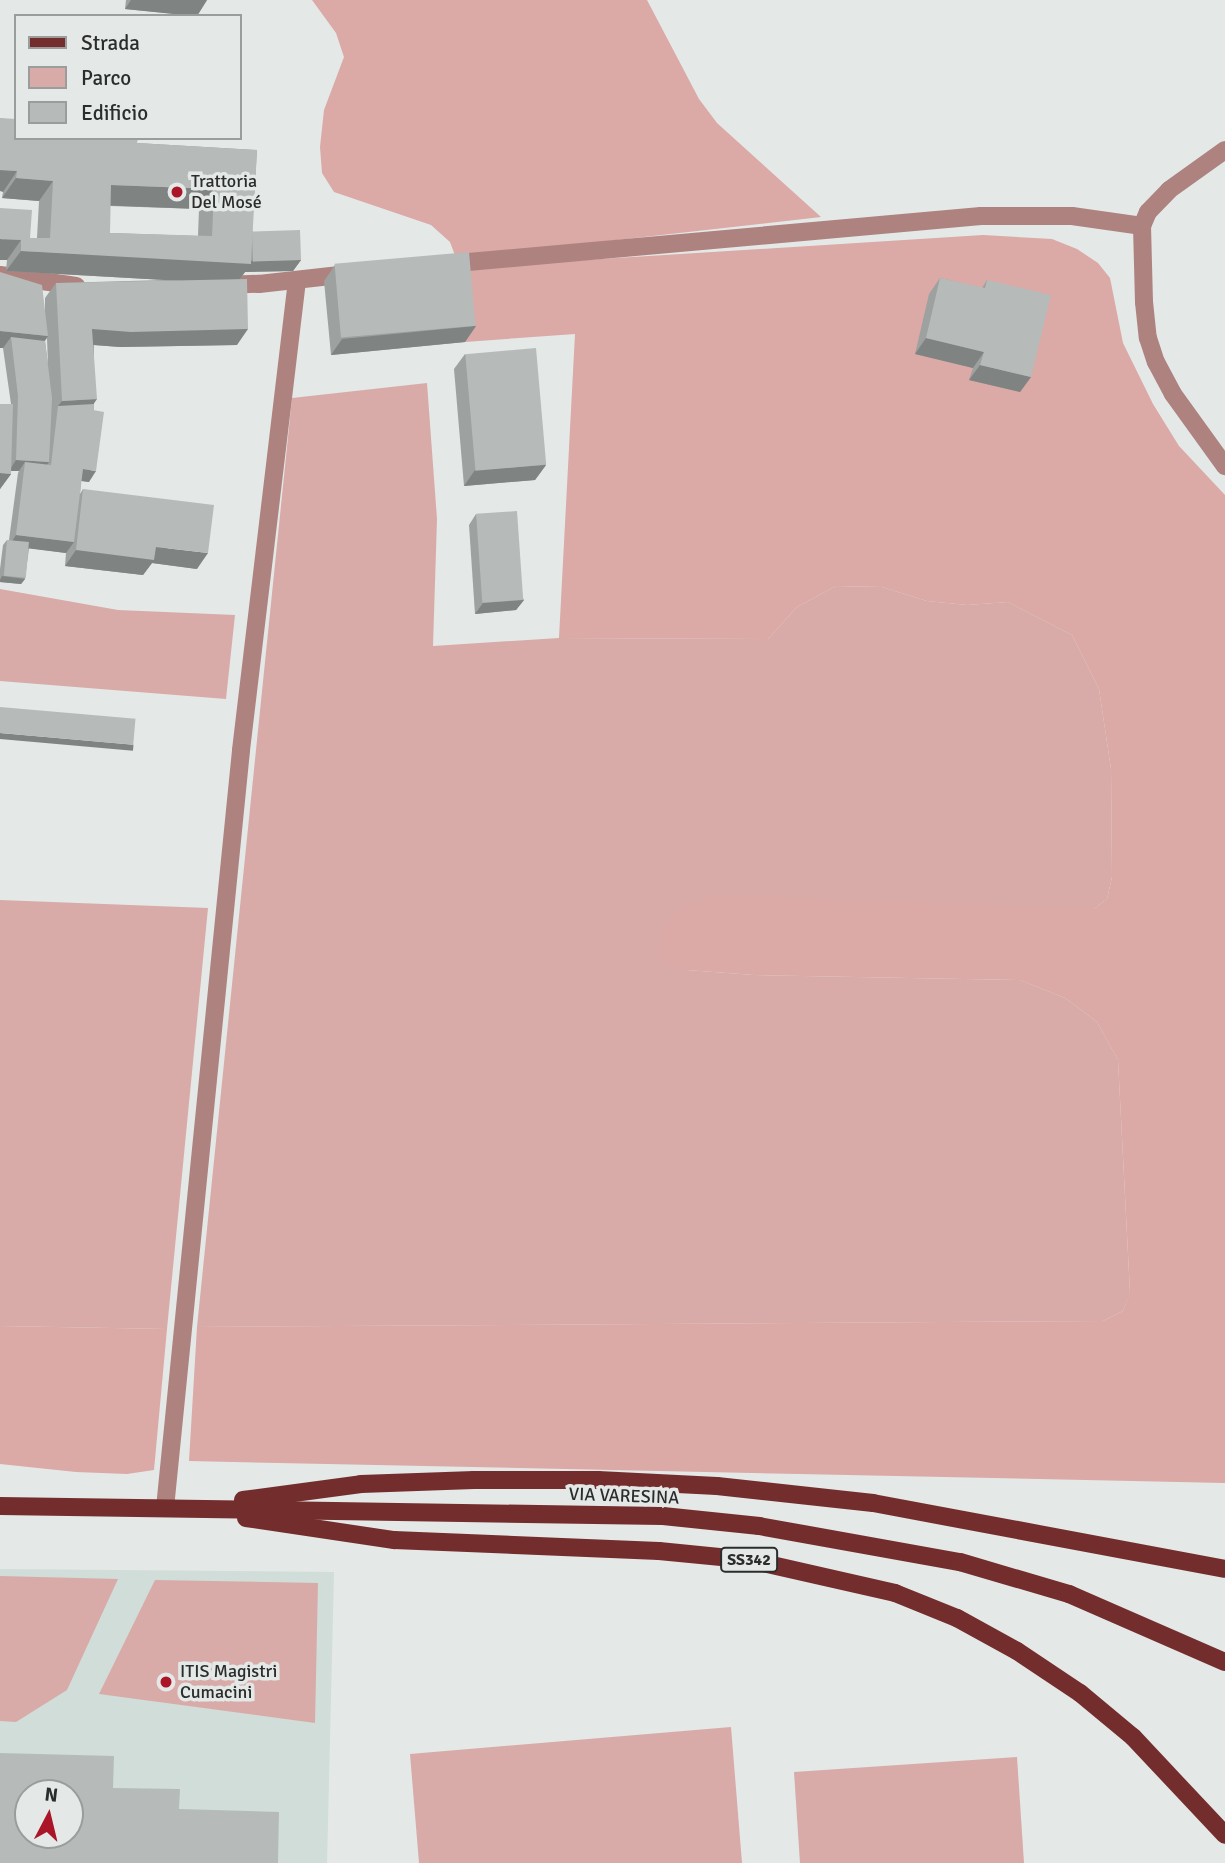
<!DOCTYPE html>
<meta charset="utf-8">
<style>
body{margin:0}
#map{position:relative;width:1225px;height:1863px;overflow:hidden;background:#e4e8e7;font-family:Signika,sans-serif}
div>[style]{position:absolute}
.built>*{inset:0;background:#d0ddd9}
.green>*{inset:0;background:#d8aba8}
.forest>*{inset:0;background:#dba9a6}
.minor>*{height:18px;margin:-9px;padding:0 9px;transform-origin:9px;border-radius:9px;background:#ad827f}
.major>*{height:18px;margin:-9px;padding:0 9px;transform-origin:9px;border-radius:9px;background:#742d2d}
.wall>*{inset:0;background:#9da19f}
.shaded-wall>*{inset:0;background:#7f8382;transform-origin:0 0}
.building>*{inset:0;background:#b6bbb9;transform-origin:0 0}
.dots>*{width:19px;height:19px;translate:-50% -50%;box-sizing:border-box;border:4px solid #e4e8e7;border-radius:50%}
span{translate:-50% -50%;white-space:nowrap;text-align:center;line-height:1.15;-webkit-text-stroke:7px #e4e8e7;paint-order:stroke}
.shield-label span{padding:2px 5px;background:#e4e8e7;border:2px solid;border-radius:5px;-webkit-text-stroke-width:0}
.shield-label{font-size:16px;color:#2b2d2c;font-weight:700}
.poi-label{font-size:18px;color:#2b2d2c}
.left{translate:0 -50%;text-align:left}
.street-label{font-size:18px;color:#2b2d2c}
.legend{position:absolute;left:14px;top:14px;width:228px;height:126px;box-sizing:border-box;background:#e4e8e7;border:2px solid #9a9d9c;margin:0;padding:9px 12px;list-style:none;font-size:21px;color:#2b2d2c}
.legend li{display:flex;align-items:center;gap:14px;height:35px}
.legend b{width:35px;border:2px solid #9a9d9c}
.north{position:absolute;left:14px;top:1779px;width:70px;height:70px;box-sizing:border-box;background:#e4e8e7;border:2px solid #9a9d9c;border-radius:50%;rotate:7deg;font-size:19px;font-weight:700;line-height:28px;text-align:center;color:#2b2d2c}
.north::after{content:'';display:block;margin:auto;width:24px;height:32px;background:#aa1528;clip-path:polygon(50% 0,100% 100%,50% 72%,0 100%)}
</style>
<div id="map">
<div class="built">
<div style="clip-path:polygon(evenodd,0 1569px,334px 1572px,327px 1863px,0 1863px,0 1569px,28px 1793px,70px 1793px,70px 1835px,28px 1835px,28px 1793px)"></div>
</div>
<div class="green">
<div style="clip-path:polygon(427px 383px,437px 519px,433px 646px,559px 638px,768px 639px,797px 607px,836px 586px,882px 587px,927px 601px,967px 605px,1008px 602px,1072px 635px,1099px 689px,1111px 769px,1112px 877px,1107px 899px,1094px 909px,1067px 909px,687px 970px,754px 975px,1020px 980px,1065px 998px,1097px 1022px,1118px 1060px,1130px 1293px,1123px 1311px,1103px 1321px,197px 1327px,292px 398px)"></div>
<div style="clip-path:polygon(0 589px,118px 610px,235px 615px,226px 699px,0 681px)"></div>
<div style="clip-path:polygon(0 900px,208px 908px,167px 1329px,0 1326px)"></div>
<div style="clip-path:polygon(0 1576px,118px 1579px,67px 1690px,16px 1722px,0 1721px)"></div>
<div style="clip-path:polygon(155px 1580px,318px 1583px,315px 1723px,99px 1694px)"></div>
<div style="clip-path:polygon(731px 1727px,742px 1863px,419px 1863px,410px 1754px)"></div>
<div style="clip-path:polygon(1017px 1757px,1024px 1863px,800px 1863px,794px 1772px)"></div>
</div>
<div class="forest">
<div style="clip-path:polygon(312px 0,647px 0,699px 99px,717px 123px,821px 217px,456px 258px,450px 242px,431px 225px,334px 192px,322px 173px,320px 147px,324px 110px,344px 57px,336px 33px)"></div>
<div style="clip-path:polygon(983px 235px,1052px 239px,1077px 249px,1098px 263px,1110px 278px,1123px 343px,1153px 404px,1179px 446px,1225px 495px,1225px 1483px,189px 1461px,197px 1327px,1103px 1321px,1123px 1311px,1130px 1292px,1118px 1060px,1097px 1022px,1065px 998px,1020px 980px,754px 975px,687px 970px,666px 963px,659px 946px,666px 925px,682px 908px,718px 895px,1094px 909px,1107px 899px,1112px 877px,1111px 769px,1099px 689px,1072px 635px,1008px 602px,967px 605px,927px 601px,882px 587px,836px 586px,797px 607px,768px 639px,559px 638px,575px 334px,465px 342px,458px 268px)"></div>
<div style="clip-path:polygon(0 1326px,167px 1329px,154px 1470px,127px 1474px,76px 1472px,0 1464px)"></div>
</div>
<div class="minor">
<div style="left:1142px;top:226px;width:15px;rotate:-67deg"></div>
<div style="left:1148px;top:212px;width:30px;rotate:-46deg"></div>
<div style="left:1169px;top:190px;width:69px;rotate:-35.5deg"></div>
<div style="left:446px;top:264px;width:537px;rotate:-5.13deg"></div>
<div style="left:981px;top:216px;width:91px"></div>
<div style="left:1072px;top:216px;width:71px;rotate:8.1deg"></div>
<div style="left:1142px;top:226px;width:76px;rotate:88.5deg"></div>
<div style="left:1144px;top:302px;width:36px;rotate:84deg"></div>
<div style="left:1148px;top:338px;width:25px;rotate:72deg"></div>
<div style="left:1156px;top:362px;width:36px;rotate:62deg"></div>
<div style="left:1173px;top:394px;width:89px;rotate:54.2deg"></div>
<div style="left:0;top:275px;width:77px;rotate:8.2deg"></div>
<div style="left:223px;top:285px;width:36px;rotate:-2deg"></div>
<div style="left:259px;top:284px;width:90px;rotate:-6.4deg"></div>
<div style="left:165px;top:1508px;width:762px;rotate:-84.27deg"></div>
<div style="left:241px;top:750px;width:473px;rotate:-83.2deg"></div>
</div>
<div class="major">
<div style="left:243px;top:1500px;width:119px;rotate:-7.7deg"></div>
<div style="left:361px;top:1484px;width:113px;rotate:-2deg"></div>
<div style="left:474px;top:1480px;width:124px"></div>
<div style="left:598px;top:1480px;width:119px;rotate:2.9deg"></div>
<div style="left:717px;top:1486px;width:157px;rotate:6.2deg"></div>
<div style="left:873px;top:1503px;width:358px;rotate:10.6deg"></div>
<div style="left:0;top:1506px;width:663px;rotate:0.86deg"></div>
<div style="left:663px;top:1516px;width:97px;rotate:5.9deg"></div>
<div style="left:759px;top:1526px;width:204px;rotate:10.2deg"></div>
<div style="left:960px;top:1562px;width:114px;rotate:16.4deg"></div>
<div style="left:1069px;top:1594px;width:170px;rotate:23.6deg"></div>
<div style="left:246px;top:1518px;width:150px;rotate:8.5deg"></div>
<div style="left:394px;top:1540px;width:265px;rotate:2.4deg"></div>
<div style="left:659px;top:1551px;width:91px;rotate:5.6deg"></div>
<div style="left:750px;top:1560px;width:149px;rotate:12.8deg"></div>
<div style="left:895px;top:1593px;width:67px;rotate:22deg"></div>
<div style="left:957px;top:1618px;width:68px;rotate:28.8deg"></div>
<div style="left:1017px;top:1651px;width:76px;rotate:33.7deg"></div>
<div style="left:1080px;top:1693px;width:69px;rotate:39.7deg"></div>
<div style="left:1133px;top:1737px;width:134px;rotate:46.8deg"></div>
</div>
<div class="wall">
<div style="clip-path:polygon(126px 0,207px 0,197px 16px,125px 9px)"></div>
<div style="clip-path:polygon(evenodd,0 118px,137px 143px,257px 150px,252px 231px,301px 260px,293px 271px,245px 272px,240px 279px,237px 345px,120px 347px,94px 345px,94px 404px,89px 482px,81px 481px,80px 494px,83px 489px,197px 569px,152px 563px,143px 575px,65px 566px,66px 553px,29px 548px,25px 579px,21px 584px,0 582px,0 569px,3px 545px,7px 540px,9px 540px,18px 473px,19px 471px,11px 471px,11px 474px,0 489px,0 404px,11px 404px,3px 348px,0 348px,0 272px,45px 312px,45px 298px,56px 283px,165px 280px,6px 271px,7px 260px,0 208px,30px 238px,37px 238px,39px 201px,2px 198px,3px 192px,0 118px,110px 206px,199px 209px,198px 236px,110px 233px,110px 206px,0 118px,47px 338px,48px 365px,45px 341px,47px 338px)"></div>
<div style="clip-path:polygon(335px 265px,476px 326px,465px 342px,331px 355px,324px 281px)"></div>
<div style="clip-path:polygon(940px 278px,982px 288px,987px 280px,1031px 377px,1020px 392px,969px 380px,973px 368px,915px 354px,929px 294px)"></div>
<div style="clip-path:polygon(465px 354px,546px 465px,535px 480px,464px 486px,454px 369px)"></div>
<div style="clip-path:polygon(476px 514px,524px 600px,516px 610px,475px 614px,469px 525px)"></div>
</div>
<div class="shaded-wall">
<div style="clip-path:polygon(131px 0,207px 0,197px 16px,193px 16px,125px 9px)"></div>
<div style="clip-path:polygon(0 170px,17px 171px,3px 192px,0 191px)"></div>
<div style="clip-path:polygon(16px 178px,53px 181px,39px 201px,2px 198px)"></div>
<div style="clip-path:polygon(111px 185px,214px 189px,199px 209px,97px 205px)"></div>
<div style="clip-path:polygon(0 239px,21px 240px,7px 260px,0 260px)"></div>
<div style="clip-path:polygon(21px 251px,245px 261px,301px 260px,293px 271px,245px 272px,236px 284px,6px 271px)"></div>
<div style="clip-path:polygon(476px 326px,465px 342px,331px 355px,342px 339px)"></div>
<div style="clip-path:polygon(92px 329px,248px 329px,237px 345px,120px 347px,81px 344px)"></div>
<div style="clip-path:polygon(0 331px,48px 336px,37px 351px,11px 337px,3px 348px,0 348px)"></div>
<div style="clip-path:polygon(926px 338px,984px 352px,973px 368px,915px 354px)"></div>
<div style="clip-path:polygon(980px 365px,1031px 377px,1020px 392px,969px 380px)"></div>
<div style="clip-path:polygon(97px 399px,86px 415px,58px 406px,62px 401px)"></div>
<div style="clip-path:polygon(16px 460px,49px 462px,42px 473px,25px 462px,19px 471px,9px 471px)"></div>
<div style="clip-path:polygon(546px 465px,535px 480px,464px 486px,475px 470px)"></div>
<div style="clip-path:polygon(83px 469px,96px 471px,89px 482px,75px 480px)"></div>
<div style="clip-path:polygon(0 473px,11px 474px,0 489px)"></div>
<div style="clip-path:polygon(16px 535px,74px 542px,66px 553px,9px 546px)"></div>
<div style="clip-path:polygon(156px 547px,208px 553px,197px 569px,152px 563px,143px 575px,65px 566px,76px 550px)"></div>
<div style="clip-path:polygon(2px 576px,25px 579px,21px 584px,0 582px,0 580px)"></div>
<div style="clip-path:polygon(524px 600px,516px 610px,475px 614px,483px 603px)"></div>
<div style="left:0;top:733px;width:134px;height:6px;rotate:5deg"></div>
</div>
<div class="building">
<div style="clip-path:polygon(evenodd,0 118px,16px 119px,16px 138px,138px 138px,137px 143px,257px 150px,251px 264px,21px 251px,21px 240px,0 239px,0 208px,32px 210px,30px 238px,50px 238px,53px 181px,16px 178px,17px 171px,0 170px,0 118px,111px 185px,214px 189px,212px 236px,110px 233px,111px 185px)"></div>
<div style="left:300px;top:230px;width:30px;height:48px;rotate:88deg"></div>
<div style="left:469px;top:252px;width:74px;height:135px;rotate:85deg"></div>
<div style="clip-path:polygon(0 272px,42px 285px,48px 336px,0 331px)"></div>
<div style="clip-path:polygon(940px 278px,985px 288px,987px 280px,1051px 295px,1031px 377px,980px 365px,984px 352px,926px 338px)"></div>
<div style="clip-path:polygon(247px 279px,248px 329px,131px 332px,92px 329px,97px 399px,62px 401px,56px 283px)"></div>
<div style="clip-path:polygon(11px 337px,45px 341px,52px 398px,49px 462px,16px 460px,18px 396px)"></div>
<div style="left:536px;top:348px;width:117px;height:71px;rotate:85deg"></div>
<div style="clip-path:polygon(0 404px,13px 404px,11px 474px,0 473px)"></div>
<div style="clip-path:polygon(94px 404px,93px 410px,104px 412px,96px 471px,83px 469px,74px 542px,16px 535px,25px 462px,51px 465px,58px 406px)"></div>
<div style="clip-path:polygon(83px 489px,214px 505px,208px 553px,156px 547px,154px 560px,76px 550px)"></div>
<div style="left:517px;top:511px;width:89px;height:41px;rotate:86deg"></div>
<div style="left:7px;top:540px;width:22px;height:36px;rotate:5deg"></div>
<div style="left:0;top:707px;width:136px;height:26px;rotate:5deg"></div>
<div style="clip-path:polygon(evenodd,0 1753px,114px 1756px,113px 1788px,180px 1789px,179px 1809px,279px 1812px,278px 1863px,0 1863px,0 1753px,28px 1793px,70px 1793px,70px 1835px,28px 1835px,28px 1793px)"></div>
</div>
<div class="dots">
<div style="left:177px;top:192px;background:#aa1528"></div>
<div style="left:166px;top:1682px;background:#aa1528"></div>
</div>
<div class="shield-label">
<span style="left:749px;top:1560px">SS342</span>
</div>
<div class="poi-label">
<span class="left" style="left:191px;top:192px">Trattoria<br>Del Mosé</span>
<span class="left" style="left:180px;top:1682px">ITIS Magistri<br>Cumacini</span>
</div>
<div class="street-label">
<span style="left:624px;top:1496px;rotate:2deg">VIA VARESINA</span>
</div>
<ul class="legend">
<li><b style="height:9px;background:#742d2d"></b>Strada</li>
<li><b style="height:19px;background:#d8aba8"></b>Parco</li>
<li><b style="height:19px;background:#b6bbb9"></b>Edificio</li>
</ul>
<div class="north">N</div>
</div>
